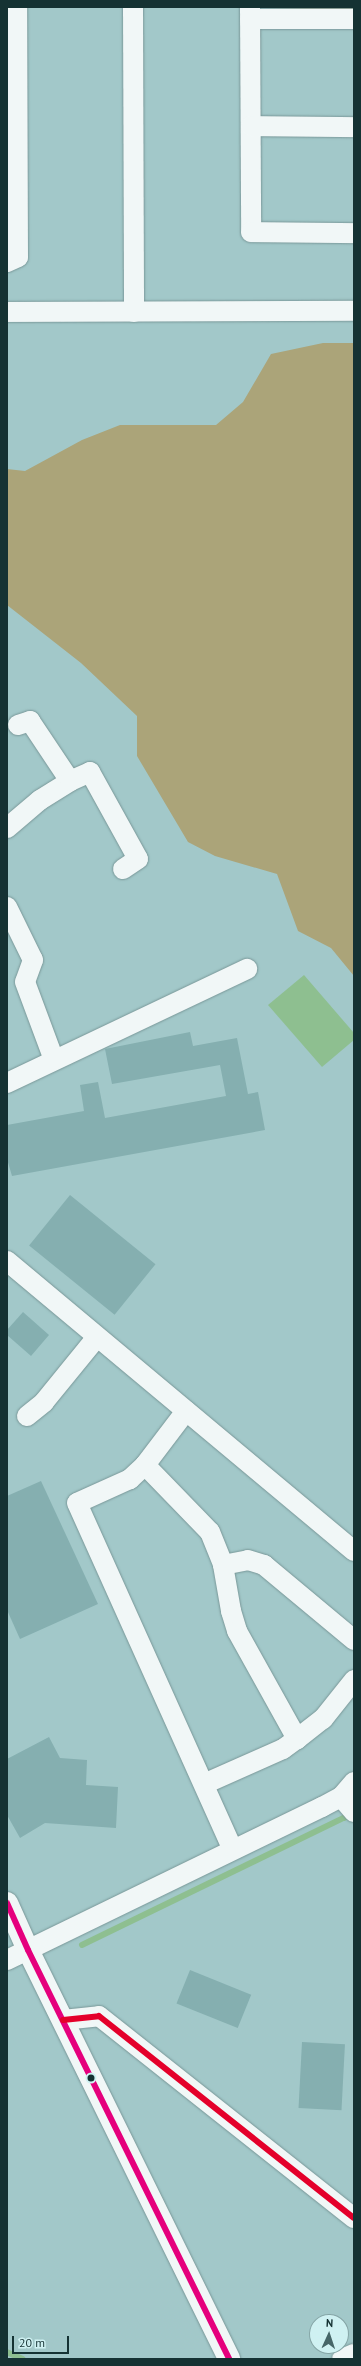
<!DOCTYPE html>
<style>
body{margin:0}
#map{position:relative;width:361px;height:2366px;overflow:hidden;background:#a2c8c9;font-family:"PT Sans",sans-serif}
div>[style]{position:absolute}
.green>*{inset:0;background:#aaaa8e}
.forest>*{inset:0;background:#aba479}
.water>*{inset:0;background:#8ebf90}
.stream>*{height:5.5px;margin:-2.75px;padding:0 2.75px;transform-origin:2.75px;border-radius:2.75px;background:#8ebf90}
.building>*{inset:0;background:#85afb0;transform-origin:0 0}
.roads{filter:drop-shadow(0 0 1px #799798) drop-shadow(0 0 1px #799798)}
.minor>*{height:20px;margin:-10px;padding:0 10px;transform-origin:10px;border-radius:10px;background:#f1f7f7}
.highway>*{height:22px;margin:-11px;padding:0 11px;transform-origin:11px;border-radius:11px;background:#f1f7f7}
.bus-1>*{height:6px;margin:-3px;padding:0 3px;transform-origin:3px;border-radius:3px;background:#e5007d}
.bus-2>*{height:6px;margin:-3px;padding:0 3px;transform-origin:3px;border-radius:3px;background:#e4002b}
.dots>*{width:11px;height:11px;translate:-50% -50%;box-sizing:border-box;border:2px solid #cff1f2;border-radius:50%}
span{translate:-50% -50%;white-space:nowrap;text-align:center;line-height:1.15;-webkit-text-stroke:3.5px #cff1f2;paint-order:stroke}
.frame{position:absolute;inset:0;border:8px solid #153233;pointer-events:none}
.north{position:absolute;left:309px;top:2314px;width:40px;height:40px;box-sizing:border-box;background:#cff1f2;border:1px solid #85a5a6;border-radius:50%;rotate:3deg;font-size:11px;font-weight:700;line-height:16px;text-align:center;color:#153233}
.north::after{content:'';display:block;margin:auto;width:14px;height:18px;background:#466668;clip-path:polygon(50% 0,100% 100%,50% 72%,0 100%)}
.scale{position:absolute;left:12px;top:2336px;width:57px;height:18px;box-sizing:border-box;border:2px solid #153233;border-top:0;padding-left:5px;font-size:12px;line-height:14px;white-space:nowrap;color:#153233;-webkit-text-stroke:3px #cff1f2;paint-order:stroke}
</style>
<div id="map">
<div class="green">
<div style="clip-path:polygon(261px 7px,354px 7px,354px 10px,261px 8px)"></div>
</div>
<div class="forest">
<div style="clip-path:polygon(323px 343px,354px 343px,354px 976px,331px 948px,298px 931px,277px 874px,215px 856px,188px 842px,137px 756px,137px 716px,81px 663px,7px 605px,7px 469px,25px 471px,82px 440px,120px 425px,216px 425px,243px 402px,271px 354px)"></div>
</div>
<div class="water">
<div style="clip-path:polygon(304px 975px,354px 1033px,354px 1040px,322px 1067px,268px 1005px)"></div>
</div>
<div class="stream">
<div style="left:82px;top:1945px;width:291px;rotate:-25.9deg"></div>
<div style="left:344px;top:1818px;width:8px;rotate:-45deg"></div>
<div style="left:7px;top:2352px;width:17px;rotate:24deg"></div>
</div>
<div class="building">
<div style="clip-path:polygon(190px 1032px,193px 1046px,237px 1038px,248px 1094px,258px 1092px,265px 1130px,12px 1176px,7px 1159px,7px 1125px,84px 1111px,80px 1085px,98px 1082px,105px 1118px,226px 1096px,220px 1065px,112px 1084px,105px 1049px)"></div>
<div style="left:70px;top:1195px;width:110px;height:65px;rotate:39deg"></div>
<div style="clip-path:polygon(23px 1312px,49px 1335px,31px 1356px,7px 1335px,7px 1330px)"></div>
<div style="clip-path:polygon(41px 1481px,98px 1604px,20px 1639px,7px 1610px,7px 1496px)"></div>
<div style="clip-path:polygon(49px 1737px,60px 1758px,87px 1760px,86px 1785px,118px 1787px,116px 1828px,45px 1823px,20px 1838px,7px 1815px,7px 1759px)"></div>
<div style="left:190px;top:1970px;width:66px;height:36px;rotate:22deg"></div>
<div style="left:302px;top:2042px;width:43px;height:66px;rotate:3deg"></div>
</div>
<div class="roads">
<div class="minor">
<div style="left:133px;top:7px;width:305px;rotate:89.8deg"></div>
<div style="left:250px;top:7px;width:225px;rotate:89.7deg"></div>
<div style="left:251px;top:232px;width:103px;rotate:0.6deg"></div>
<div style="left:250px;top:19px;width:104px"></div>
<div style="left:251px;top:126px;width:103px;rotate:0.6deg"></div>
<div style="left:7px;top:262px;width:12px;rotate:-24deg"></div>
<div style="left:18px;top:257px;width:250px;rotate:-90.2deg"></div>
<div style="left:7px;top:312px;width:347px;rotate:-0.2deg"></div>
<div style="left:18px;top:725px;width:13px;rotate:-18deg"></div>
<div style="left:30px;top:721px;width:72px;rotate:56.3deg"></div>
<div style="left:7px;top:828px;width:43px;rotate:-40.3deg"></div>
<div style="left:40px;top:800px;width:36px;rotate:-32deg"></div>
<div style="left:70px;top:781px;width:22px;rotate:-24deg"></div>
<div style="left:90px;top:772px;width:99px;rotate:61.1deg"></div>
<div style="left:138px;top:859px;width:18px;rotate:146deg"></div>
<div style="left:7px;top:907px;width:59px;rotate:63.9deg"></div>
<div style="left:33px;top:960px;width:23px;rotate:110deg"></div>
<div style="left:25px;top:982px;width:83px;rotate:69.6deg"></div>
<div style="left:7px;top:1083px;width:266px;rotate:-25.4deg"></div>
<div style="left:7px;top:1261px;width:452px;rotate:39.9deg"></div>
<div style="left:186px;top:1411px;width:68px;rotate:127.2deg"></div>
<div style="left:145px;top:1465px;width:21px;rotate:137deg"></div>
<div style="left:130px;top:1479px;width:58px;rotate:155.6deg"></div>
<div style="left:77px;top:1503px;width:378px;rotate:65.8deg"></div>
<div style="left:27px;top:1416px;width:22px;rotate:-39deg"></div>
<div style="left:44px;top:1402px;width:84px;rotate:-50.8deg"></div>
<div style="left:145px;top:1465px;width:93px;rotate:45.9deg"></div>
<div style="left:210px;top:1532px;width:35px;rotate:68deg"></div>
<div style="left:223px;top:1565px;width:47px;rotate:80.1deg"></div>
<div style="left:231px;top:1611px;width:21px;rotate:73deg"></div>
<div style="left:237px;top:1631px;width:124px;rotate:60.9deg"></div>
<div style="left:223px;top:1565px;width:25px;rotate:-11deg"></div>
<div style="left:248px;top:1560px;width:17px;rotate:17deg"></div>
<div style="left:264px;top:1565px;width:117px;rotate:39.8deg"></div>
<div style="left:204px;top:1784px;width:86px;rotate:-23.9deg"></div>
<div style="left:283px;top:1749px;width:17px;rotate:-36deg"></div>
<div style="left:297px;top:1739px;width:33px;rotate:-38deg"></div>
<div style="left:323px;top:1719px;width:50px;rotate:-51.5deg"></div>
<div style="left:341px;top:1797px;width:20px;rotate:49deg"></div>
<div style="left:7px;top:1960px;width:350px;rotate:-25.9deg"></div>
<div style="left:322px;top:1807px;width:21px;rotate:-28deg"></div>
<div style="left:341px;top:1797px;width:20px;rotate:-49deg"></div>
<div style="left:63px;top:2020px;width:36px;rotate:-6deg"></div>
<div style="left:99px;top:2016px;width:325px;rotate:38.4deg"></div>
<div style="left:342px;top:2359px;width:13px;rotate:-23deg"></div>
</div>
<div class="highway">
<div style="left:7px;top:1903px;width:51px;rotate:65.9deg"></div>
<div style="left:28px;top:1950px;width:456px;rotate:63.8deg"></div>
</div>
</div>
<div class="bus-1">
<div style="left:7px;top:1903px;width:51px;rotate:65.9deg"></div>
<div style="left:28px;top:1950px;width:456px;rotate:63.8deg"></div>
</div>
<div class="bus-2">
<div style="left:63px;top:2020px;width:36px;rotate:-6deg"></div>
<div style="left:99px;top:2016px;width:325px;rotate:38.4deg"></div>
</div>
<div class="dots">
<div style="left:91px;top:2078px;background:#153233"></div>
</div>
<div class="frame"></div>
<div class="north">N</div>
<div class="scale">20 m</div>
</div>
